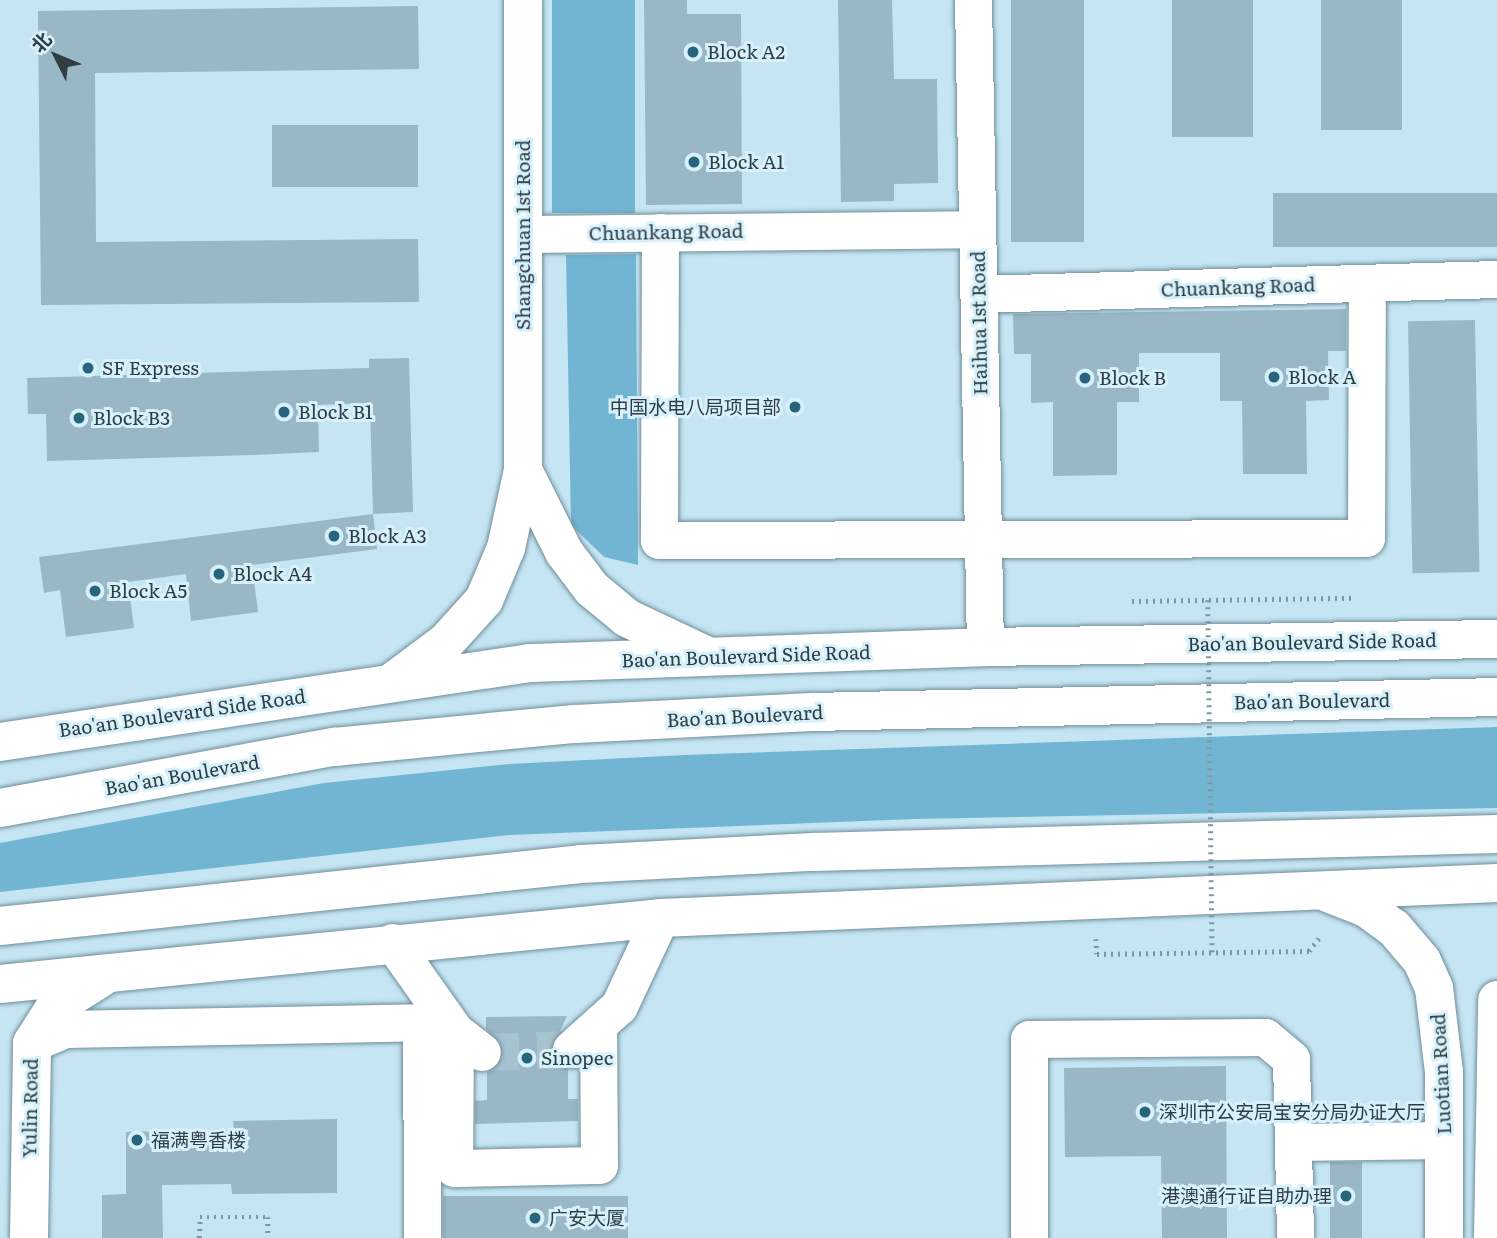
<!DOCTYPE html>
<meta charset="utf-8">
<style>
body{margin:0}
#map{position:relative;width:1497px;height:1238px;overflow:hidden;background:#c5e5f3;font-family:Literata,"Noto Sans SC",serif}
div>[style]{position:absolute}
.forest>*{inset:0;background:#71b5d3;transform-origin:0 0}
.building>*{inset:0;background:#99b7c5;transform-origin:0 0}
.minor-tunnel>*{height:37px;margin-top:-18.5px;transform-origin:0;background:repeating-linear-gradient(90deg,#a7c3d0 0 37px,transparent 0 55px)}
.path>*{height:4.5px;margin-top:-2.25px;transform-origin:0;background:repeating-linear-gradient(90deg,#7f96a0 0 2px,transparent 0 7px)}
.roads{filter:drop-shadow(0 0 2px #708d9a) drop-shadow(0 0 2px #708d9a)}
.minor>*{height:37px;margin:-18.5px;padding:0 18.5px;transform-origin:18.5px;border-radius:18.5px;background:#fff}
.major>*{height:38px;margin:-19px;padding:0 19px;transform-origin:19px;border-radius:19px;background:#fff}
.path-bridge>*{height:4.5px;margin-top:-2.25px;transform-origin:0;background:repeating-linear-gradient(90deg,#7f96a0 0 2px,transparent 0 7px)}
.dots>*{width:19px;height:19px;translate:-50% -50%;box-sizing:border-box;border:4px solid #d7f1fc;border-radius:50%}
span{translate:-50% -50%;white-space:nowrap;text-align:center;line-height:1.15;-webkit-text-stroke:6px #d7f1fc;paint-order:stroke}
.poi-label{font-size:19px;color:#303d43}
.left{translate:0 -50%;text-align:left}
.right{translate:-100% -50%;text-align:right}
.street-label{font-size:19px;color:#303d43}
.north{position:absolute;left:21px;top:21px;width:70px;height:70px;-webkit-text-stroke:5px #d7f1fc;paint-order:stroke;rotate:313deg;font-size:19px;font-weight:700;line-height:28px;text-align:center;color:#303d43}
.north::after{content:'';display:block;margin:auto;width:24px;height:32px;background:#303d43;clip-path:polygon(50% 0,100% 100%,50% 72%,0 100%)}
</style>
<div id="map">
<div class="forest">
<div style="left:552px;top:0;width:83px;height:213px"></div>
<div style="clip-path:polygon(636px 254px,638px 565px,604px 557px,571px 525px,566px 255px)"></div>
<div style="clip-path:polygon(1497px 727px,1497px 808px,914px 819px,509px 835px,0 892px,0 843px,324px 783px,509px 764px,685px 755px)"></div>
</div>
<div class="building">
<div style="clip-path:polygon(644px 0,687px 0,687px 14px,741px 14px,742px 204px,646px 205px)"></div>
<div style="clip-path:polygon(838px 0,892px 0,894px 79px,937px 79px,938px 183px,894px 184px,894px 201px,841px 202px)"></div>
<div style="left:1011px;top:0;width:73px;height:242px"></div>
<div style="left:1172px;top:0;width:81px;height:137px"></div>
<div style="left:1321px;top:0;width:81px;height:130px"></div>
<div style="clip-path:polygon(418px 6px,419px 69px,95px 73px,96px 242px,418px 239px,419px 302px,41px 305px,38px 11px)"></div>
<div style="left:418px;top:125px;width:62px;height:146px;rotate:90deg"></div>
<div style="left:1497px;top:193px;width:54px;height:224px;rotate:90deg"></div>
<div style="clip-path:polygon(1346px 309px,1346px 351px,1328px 351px,1329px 400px,1306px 401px,1307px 474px,1243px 474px,1242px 401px,1220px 401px,1220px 353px,1139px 353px,1139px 402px,1117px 402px,1117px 475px,1053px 476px,1053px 402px,1031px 403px,1031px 354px,1014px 354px,1013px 314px)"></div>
<div style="left:1475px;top:320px;width:252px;height:67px;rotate:89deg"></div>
<div style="clip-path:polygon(409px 358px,413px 512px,373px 514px,370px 403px,318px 405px,319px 452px,252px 455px,47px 461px,46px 414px,28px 414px,27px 378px,369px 368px,369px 359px)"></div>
<div style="clip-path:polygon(373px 514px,377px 549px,252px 565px,258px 612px,191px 621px,186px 574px,128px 582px,134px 628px,66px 637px,60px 590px,44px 593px,39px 557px)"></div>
<div style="clip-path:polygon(567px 1016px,550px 1053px,568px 1069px,568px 1099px,578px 1099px,578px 1121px,475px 1124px,475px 1101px,487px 1100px,487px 1072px,503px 1054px,501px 1043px,486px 1029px,486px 1017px)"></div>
<div style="clip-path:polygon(1226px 1066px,1227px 1238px,1162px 1238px,1161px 1156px,1065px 1157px,1064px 1068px)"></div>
<div style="clip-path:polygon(337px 1119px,337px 1193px,232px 1194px,231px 1184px,162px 1185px,163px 1238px,102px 1238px,102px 1195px,126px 1194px,126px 1132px,234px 1130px,233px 1121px)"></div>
<div style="left:1362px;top:1162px;width:76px;height:32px;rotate:90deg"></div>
<div style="left:628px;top:1196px;width:42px;height:185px;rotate:90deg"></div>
</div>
<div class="minor-tunnel">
<div style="left:482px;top:1052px;width:89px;rotate:-1.9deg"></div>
</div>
<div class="path">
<div style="left:1132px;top:601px;width:224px;rotate:-0.8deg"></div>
<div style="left:1096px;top:939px;width:15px;rotate:86deg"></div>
<div style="left:1097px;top:954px;width:212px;rotate:-0.8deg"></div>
<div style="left:1309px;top:951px;width:20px;rotate:-53deg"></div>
<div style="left:199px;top:1238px;width:21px;rotate:-87deg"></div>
<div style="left:200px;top:1217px;width:68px"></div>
<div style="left:268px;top:1217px;width:21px;rotate:90deg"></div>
</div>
<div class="roads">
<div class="minor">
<div style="left:973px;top:0;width:647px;rotate:88.94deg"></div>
<div style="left:660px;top:232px;width:308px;rotate:90.2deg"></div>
<div style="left:659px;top:540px;width:707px;rotate:-0.16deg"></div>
<div style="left:1366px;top:538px;width:255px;rotate:-89.8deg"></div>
<div style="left:523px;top:234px;width:454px;rotate:-0.6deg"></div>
<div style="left:979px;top:294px;width:518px;rotate:-1.66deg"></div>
<div style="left:392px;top:942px;width:109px;rotate:54.7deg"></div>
<div style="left:455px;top:1031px;width:34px;rotate:38deg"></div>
<div style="left:455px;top:1031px;width:137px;rotate:90.4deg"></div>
<div style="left:454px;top:1168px;width:145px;rotate:-1.2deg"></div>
<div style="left:599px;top:1165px;width:135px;rotate:-90.4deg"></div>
<div style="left:32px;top:1043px;width:36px;rotate:-23deg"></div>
<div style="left:65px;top:1029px;width:356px;rotate:-1.1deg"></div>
<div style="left:421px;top:1022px;width:216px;rotate:89.7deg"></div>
<div style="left:571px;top:1049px;width:64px;rotate:-41.9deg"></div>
<div style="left:619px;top:1006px;width:97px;rotate:-65deg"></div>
<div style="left:1294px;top:1142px;width:150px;rotate:-0.8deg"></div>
<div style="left:1029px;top:1238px;width:199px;rotate:-90deg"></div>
<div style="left:1029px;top:1039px;width:236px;rotate:-0.5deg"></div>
<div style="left:1265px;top:1037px;width:34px;rotate:40deg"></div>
<div style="left:1291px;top:1059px;width:179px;rotate:88.7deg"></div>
</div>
<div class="major">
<div style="left:523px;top:470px;width:92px;rotate:63.4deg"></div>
<div style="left:564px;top:552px;width:46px;rotate:52.9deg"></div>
<div style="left:592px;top:589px;width:45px;rotate:39.6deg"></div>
<div style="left:627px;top:618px;width:84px;rotate:25.3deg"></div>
<div style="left:395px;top:680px;width:64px;rotate:-36.7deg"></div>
<div style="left:446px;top:642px;width:57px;rotate:-47.9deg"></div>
<div style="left:484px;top:600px;width:56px;rotate:-67.1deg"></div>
<div style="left:506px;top:548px;width:80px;rotate:-77.7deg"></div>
<div style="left:523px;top:470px;width:470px;rotate:-90deg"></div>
<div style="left:0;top:742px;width:536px;rotate:-8.48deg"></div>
<div style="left:530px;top:663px;width:455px;rotate:-2deg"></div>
<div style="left:985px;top:647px;width:512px;rotate:-0.9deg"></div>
<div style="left:0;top:808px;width:340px;rotate:-10.4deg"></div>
<div style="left:334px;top:747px;width:242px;rotate:-5.5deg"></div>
<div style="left:575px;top:724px;width:237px;rotate:-2.9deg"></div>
<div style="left:812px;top:712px;width:685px;rotate:-1.25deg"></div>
<div style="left:1328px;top:893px;width:41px;rotate:21.5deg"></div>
<div style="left:1366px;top:908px;width:34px;rotate:36deg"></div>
<div style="left:1394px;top:928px;width:43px;rotate:49.7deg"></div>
<div style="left:1422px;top:961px;width:30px;rotate:66deg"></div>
<div style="left:1434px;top:988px;width:85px;rotate:83.2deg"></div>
<div style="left:1444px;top:1072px;width:166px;rotate:90deg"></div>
<div style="left:0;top:926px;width:584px;rotate:-6.09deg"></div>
<div style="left:581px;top:864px;width:232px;rotate:-3deg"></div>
<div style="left:813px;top:852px;width:684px;rotate:-1.51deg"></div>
<div style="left:0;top:984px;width:663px;rotate:-5.71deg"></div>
<div style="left:660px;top:918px;width:838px;rotate:-2.39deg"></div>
<div style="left:29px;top:1238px;width:195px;rotate:-89.1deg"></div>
<div style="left:32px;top:1043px;width:43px;rotate:-57.4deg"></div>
<div style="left:55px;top:1007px;width:54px;rotate:-32.2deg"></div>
<div style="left:1493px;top:1238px;width:238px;rotate:-89deg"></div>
</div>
</div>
<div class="path-bridge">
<div style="left:1208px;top:600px;width:352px;rotate:89.3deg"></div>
</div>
<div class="dots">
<div style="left:693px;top:52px;background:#28647b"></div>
<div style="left:694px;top:162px;background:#28647b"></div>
<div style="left:88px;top:368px;background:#28647b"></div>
<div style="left:1274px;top:377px;background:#28647b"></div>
<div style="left:1085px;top:378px;background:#28647b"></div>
<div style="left:795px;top:407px;background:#28647b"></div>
<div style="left:284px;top:412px;background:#28647b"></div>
<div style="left:79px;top:418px;background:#28647b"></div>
<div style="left:334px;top:536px;background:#28647b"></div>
<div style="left:219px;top:574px;background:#28647b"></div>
<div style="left:95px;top:591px;background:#28647b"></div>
<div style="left:527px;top:1058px;background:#28647b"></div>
<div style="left:1145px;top:1112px;background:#28647b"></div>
<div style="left:137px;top:1140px;background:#28647b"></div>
<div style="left:1346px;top:1196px;background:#28647b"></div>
<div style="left:535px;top:1218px;background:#28647b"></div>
</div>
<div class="poi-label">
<span class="left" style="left:707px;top:52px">Block A2</span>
<span class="left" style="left:708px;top:162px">Block A1</span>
<span class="left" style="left:102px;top:368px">SF Express</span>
<span class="left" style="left:1288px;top:377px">Block A</span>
<span class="left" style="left:1099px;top:378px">Block B</span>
<span class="right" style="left:781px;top:407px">中国水电八局项目部</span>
<span class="left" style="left:298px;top:412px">Block B1</span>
<span class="left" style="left:93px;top:418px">Block B3</span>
<span class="left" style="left:348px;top:536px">Block A3</span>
<span class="left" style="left:233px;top:574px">Block A4</span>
<span class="left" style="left:109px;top:591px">Block A5</span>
<span class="left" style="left:541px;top:1058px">Sinopec</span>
<span class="left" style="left:1159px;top:1112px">深圳市公安局宝安分局办证大厅</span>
<span class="left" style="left:151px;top:1140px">福满粤香楼</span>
<span class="right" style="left:1332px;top:1196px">港澳通行证自助办理</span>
<span class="left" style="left:549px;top:1218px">广安大厦</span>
</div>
<div class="street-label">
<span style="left:666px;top:232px;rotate:-1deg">Chuankang Road</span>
<span style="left:523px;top:235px;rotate:-90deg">Shangchuan 1st Road</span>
<span style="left:1238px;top:287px;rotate:-2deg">Chuankang Road</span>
<span style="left:979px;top:323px;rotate:-91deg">Haihua 1st Road</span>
<span style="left:1312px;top:642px;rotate:-1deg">Bao'an Boulevard Side Road</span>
<span style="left:746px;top:656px;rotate:-2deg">Bao'an Boulevard Side Road</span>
<span style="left:1312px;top:701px;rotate:-1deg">Bao'an Boulevard</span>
<span style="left:182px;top:713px;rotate:-8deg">Bao'an Boulevard Side Road</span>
<span style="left:745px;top:716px;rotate:-3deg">Bao'an Boulevard</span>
<span style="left:182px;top:775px;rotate:-10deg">Bao'an Boulevard</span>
<span style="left:1441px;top:1074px;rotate:-93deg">Luotian Road</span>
<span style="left:30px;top:1108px;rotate:-89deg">Yulin Road</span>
</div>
<div class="north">北</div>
</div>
